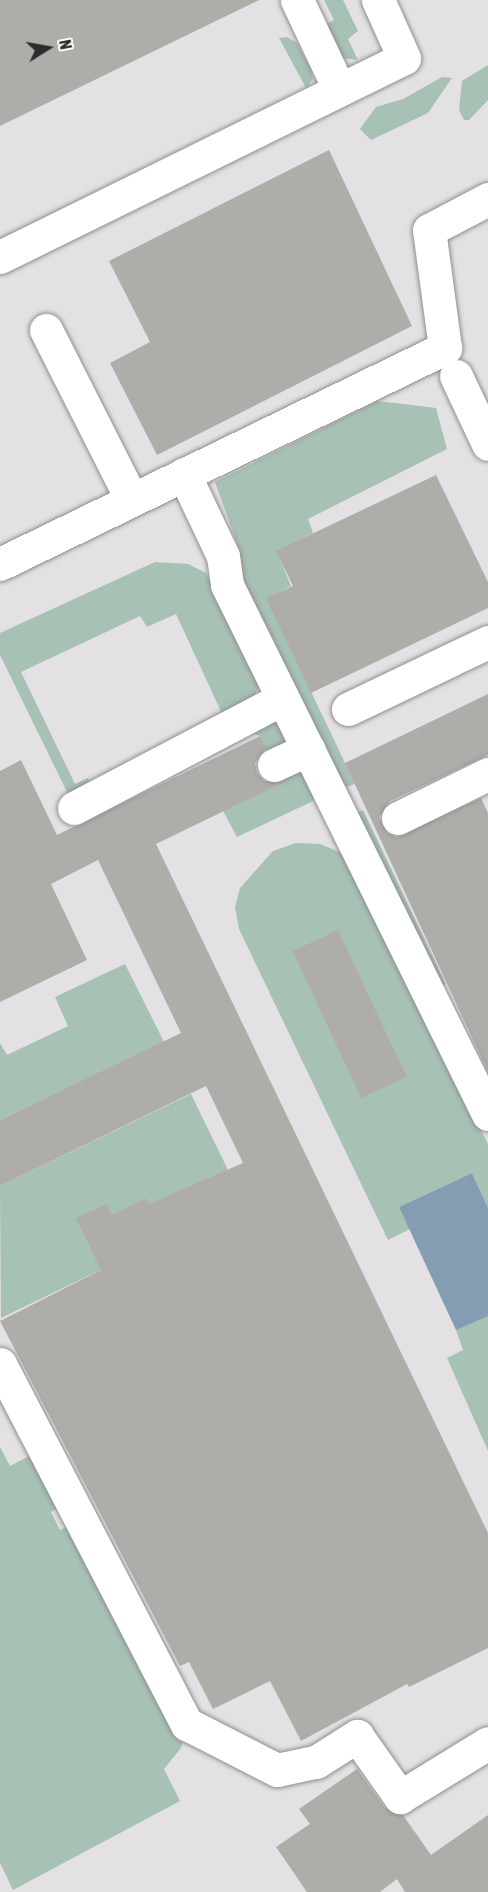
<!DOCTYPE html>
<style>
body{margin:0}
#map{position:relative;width:488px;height:1892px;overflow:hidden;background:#e3e1e4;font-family:"Asap Condensed",sans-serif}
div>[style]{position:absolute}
.green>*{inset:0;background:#a7c1b5}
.water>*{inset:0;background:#849db2}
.building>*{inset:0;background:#afadaa;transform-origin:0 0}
.roads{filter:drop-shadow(0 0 2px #908e91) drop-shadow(0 0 2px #908e91)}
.minor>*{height:33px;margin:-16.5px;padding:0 16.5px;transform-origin:16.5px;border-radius:16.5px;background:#fff}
span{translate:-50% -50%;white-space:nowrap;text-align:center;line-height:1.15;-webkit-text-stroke:5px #fff;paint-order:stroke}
.north{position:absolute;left:18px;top:18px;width:60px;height:60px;-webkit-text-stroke:4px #fff;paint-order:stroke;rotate:79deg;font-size:16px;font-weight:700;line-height:24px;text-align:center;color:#2d2c2d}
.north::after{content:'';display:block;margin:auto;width:21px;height:27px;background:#2d2c2d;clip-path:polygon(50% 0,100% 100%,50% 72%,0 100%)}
</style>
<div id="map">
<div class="green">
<div style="clip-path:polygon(324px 0,343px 0,358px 31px,348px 39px,358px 60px,341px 58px,320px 27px,334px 20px)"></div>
<div style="clip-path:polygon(287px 37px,297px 43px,311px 69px,313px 79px,306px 88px,279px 38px)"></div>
<div style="clip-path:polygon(488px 65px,488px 100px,469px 120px,464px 120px,459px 110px,462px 81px)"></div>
<div style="clip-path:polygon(442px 77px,452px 78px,428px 113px,371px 140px,360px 129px,376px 107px,403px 99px)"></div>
<div style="clip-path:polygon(378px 401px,436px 408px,447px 449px,308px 519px,313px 533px,277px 552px,291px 586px,267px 599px,355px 784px,343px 788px,240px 577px,239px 549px,215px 482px)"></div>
<div style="clip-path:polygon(155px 562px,188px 564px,206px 573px,263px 681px,250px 702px,224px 718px,176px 614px,147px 627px,140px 616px,21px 672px,75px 784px,88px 778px,90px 784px,69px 796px,0 655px,0 633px)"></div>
<div style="clip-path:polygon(264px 718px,283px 722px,314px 791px,313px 801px,237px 837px,223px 811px,279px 783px,260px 736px,254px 734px,221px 749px)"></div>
<div style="clip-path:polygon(363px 810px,446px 984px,443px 986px,355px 814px)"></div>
<div style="clip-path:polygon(320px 844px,344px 854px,488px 1144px,488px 1208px,472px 1173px,399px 1207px,410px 1229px,388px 1240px,239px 929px,235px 907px,240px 888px,273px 851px,296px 843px)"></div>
<div style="clip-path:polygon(125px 964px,164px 1042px,0 1120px,0 1043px,7px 1055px,68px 1026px,55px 997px)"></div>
<div style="clip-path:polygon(191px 1094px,228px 1170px,196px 1224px,1px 1318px,0 1186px)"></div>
<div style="clip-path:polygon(488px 1315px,488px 1451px,447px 1358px,463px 1350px,456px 1330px)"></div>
<div style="clip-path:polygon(0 1447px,10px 1466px,31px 1455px,58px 1508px,51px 1512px,60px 1530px,68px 1526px,185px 1732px,181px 1748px,164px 1769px,180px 1801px,13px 1890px,0 1863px)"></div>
</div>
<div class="water">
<div style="clip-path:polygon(472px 1173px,488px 1208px,488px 1316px,456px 1330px,399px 1207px)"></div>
</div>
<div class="building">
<div style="clip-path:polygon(0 0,259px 0,0 126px)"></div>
<div style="clip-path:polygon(329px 150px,412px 326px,157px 455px,110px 363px,150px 342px,109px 261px)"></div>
<div style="clip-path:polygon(436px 475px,488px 582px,488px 608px,311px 693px,266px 598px,293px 586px,276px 551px)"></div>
<div style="clip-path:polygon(488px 694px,488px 755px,390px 801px,379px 817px,387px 833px,397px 837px,481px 798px,488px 813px,488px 1072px,345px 763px)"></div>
<div style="clip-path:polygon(260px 736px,266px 748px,255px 763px,257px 773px,264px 781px,282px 783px,156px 844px,488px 1533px,488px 1648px,409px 1687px,407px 1684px,301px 1741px,270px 1681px,213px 1709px,189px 1662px,180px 1666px,0 1321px,101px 1270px,76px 1218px,107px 1204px,112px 1215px,146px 1198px,149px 1204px,243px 1163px,206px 1086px,0 1186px,0 1120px,181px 1033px,98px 860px,51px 884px,87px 960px,0 1002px,0 771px,21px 760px,57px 835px)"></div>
<div style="left:338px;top:930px;width:162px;height:50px;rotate:65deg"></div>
<div style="clip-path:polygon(357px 1769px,385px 1808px,403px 1815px,431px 1855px,488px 1815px,488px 1892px,405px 1892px,397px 1879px,380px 1892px,307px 1892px,276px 1847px,310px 1824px,299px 1809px)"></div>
</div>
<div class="roads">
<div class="minor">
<div style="left:297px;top:0;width:98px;rotate:64.7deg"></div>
<div style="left:0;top:257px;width:450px;rotate:-26.2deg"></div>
<div style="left:404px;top:58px;width:64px;rotate:-114.1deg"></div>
<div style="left:46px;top:330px;width:188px;rotate:63.2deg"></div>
<div style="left:456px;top:376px;width:75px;rotate:64.8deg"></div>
<div style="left:184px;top:474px;width:91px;rotate:64.6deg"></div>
<div style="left:223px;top:556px;width:29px;rotate:82deg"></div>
<div style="left:227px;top:585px;width:590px;rotate:63.74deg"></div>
<div style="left:0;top:564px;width:495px;rotate:-25.9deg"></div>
<div style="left:445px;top:348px;width:119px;rotate:-97.7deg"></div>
<div style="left:429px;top:230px;width:67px;rotate:-27.7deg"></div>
<div style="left:348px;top:709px;width:155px;rotate:-25.6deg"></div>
<div style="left:274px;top:765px;width:38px;rotate:-25deg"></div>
<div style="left:74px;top:808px;width:235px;rotate:-27.7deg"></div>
<div style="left:398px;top:818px;width:100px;rotate:-26.1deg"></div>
<div style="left:0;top:1364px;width:406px;rotate:62.6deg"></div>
<div style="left:187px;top:1724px;width:101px;rotate:27.1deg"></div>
<div style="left:277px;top:1770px;width:40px;rotate:-12deg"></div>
<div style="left:316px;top:1762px;width:49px;rotate:-32.4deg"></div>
<div style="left:357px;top:1736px;width:75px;rotate:54.8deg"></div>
<div style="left:400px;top:1797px;width:103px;rotate:-31.5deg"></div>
</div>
</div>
<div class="north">N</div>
</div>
